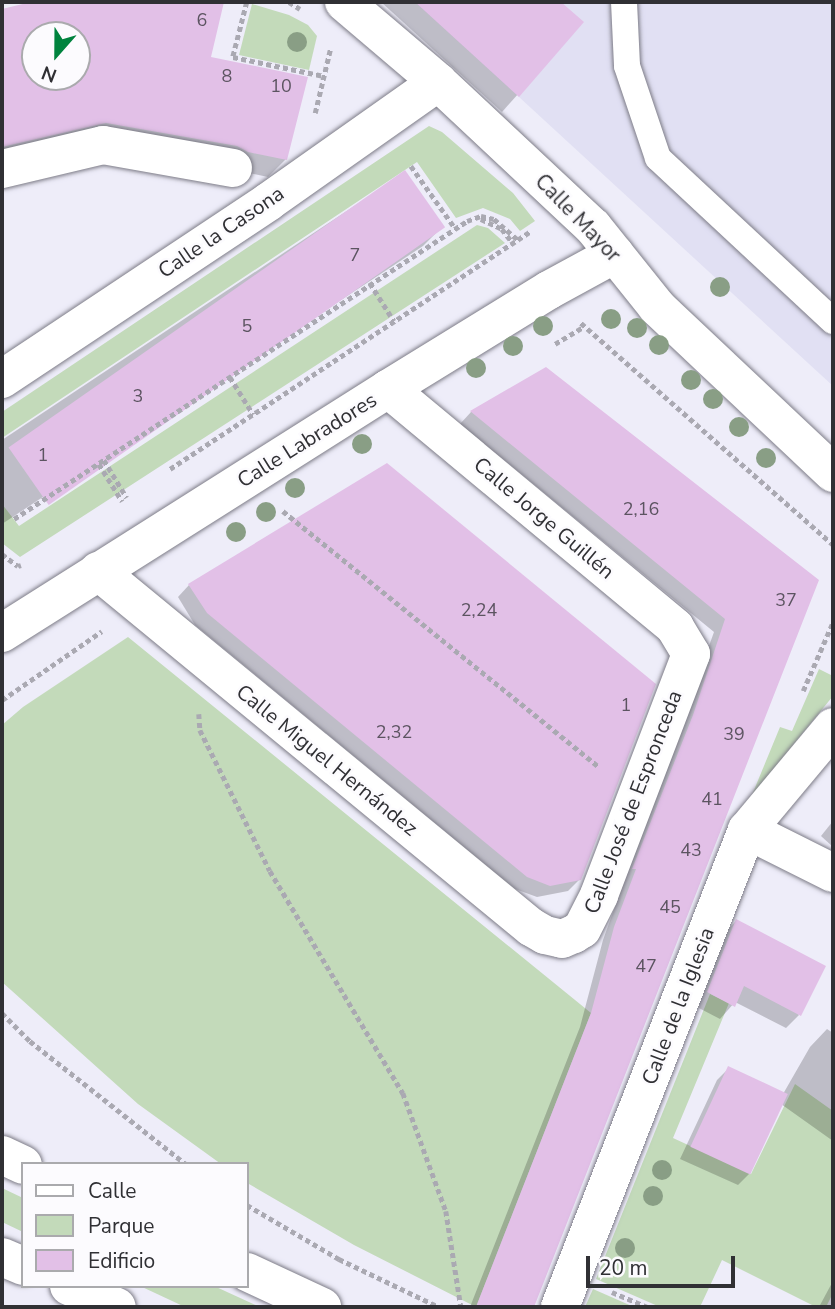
<!DOCTYPE html>
<meta charset="utf-8">
<style>
body{margin:0}
#map{position:relative;width:835px;height:1309px;overflow:hidden;background:#eeedf9;font-family:"Nunito Sans",sans-serif}
div>[style]{position:absolute}
.built>*{inset:0;background:#e1e0f3}
.green>*{inset:0;background:#c3daba}
.shadow>*{inset:0;background:#0003}
.building>*{inset:0;background:#e2c0e7;transform-origin:0 0}
.path>*{height:4.5px;margin-top:-2.25px;transform-origin:0;background:repeating-linear-gradient(90deg,#aaa9b2 0 5px,transparent 0 8.5px)}
.roads{filter:drop-shadow(0 0 2px #7d7c87) drop-shadow(0 0 2px #7d7c87)}
.service>*{height:26px;margin:-13px;padding:0 13px;transform-origin:13px;border-radius:13px;background:#fff}
.pedestrian>*{height:38px;margin:-19px;padding:0 19px;transform-origin:19px;border-radius:19px;background:#fff}
.minor>*{height:38px;margin:-19px;padding:0 19px;transform-origin:19px;border-radius:19px;background:#fff}
.trunk>*{height:38px;margin:-19px;padding:0 19px;transform-origin:19px;border-radius:19px;background:#fff}
.trees>*{width:20px;height:20px;margin:-10px;border-radius:50%;background:#899e85}
span{translate:-50% -50%;white-space:nowrap;text-align:center;line-height:1.15;-webkit-text-stroke:5px #fcfbfe;paint-order:stroke}
.number-label{font-size:18px;color:#5c5461}
.number-label span{-webkit-text-stroke-width:0}
.street-label{font-size:21px;color:#303034}
.frame{position:absolute;inset:0;border:4px solid #303034;pointer-events:none}
.legend{position:absolute;left:21px;top:1162px;width:228px;height:126px;box-sizing:border-box;background:#fcfbfe;border:2px solid #aaaaad;margin:0;padding:9px 12px;list-style:none;font-size:21px;color:#303034}
.legend li{display:flex;align-items:center;gap:14px;height:35px}
.legend b{width:35px;border:2px solid #aaaaad}
.north{position:absolute;left:21px;top:21px;width:70px;height:70px;box-sizing:border-box;background:#fcfbfe;border:2px solid #aaaaad;border-radius:50%;rotate:201deg;font-size:19px;font-weight:700;line-height:28px;text-align:center;color:#303034}
.north::after{content:'';display:block;margin:auto;width:24px;height:32px;background:#00833e;clip-path:polygon(50% 0,100% 100%,50% 72%,0 100%)}
.scale{position:absolute;left:586px;top:1256px;width:149px;height:32px;box-sizing:border-box;border:4px solid #303034;border-top:0;padding-left:9px;font-size:21px;line-height:24px;white-space:nowrap;color:#303034;-webkit-text-stroke:5px #fcfbfe;paint-order:stroke}
</style>
<div id="map">
<div class="built">
<div style="clip-path:polygon(415px 2px,833px 2px,833px 386px,519px 97px)"></div>
</div>
<div class="green">
<div style="clip-path:polygon(252px 4px,289px 15px,308px 25px,317px 36px,309px 70px,239px 55px)"></div>
<div style="clip-path:polygon(429px 126px,442px 132px,513px 193px,535px 221px,520px 231px,510px 219px,483px 208px,456px 218px,417px 162px,2px 438px,2px 412px)"></div>
<div style="clip-path:polygon(477px 225px,488px 228px,505px 243px,20px 557px,2px 543px,2px 504px,19px 526px)"></div>
<div style="clip-path:polygon(128px 637px,591px 1013px,476px 1307px,354px 1245px,249px 1184px,247px 1164px,221px 1164px,138px 1104px,2px 982px,2px 725px,23px 707px)"></div>
<div style="clip-path:polygon(819px 669px,833px 676px,833px 696px,752px 795px,780px 727px,792px 731px)"></div>
<div style="clip-path:polygon(710px 994px,729px 1003px,673px 1138px,751px 1174px,795px 1084px,833px 1111px,833px 1293px,826px 1307px,816px 1307px,722px 1260px,700px 1307px,660px 1307px,596px 1279px)"></div>
<div style="clip-path:polygon(2px 1188px,23px 1198px,23px 1232px,2px 1222px)"></div>
<div style="clip-path:polygon(140px 1286px,214px 1286px,260px 1307px,185px 1307px)"></div>
<div style="clip-path:polygon(593px 1289px,634px 1307px,585px 1307px)"></div>
</div>
<div class="shadow">
<div style="clip-path:polygon(evenodd,39px 2px,222px 2px,209px 58px,286px 159px,268px 177px,230px 169px,2px 159px,2px 11px,39px 2px,35px 35px,77px 35px,77px 77px,35px 77px,35px 35px)"></div>
<div style="clip-path:polygon(381px 2px,559px 2px,582px 23px,502px 112px)"></div>
<div style="clip-path:polygon(404px 173px,442px 227px,423px 246px,2px 524px,2px 440px)"></div>
<div style="clip-path:polygon(546px 369px,817px 581px,532px 1307px,470px 1307px,580px 1027px,603px 940px,714px 632px,460px 424px,471px 412px)"></div>
<div style="clip-path:polygon(189px 585px,580px 879px,568px 891px,537px 897px,515px 889px,195px 625px,178px 597px)"></div>
<div style="clip-path:polygon(833px 821px,833px 847px,821px 836px)"></div>
<div style="clip-path:polygon(736px 921px,799px 1015px,786px 1028px,735px 1002px,720px 1019px,695px 1006px,723px 934px)"></div>
<div style="clip-path:polygon(827px 1029px,833px 1033px,833px 1141px,781px 1104px,749px 1174px,738px 1185px,680px 1159px,717px 1080px,729px 1068px,783px 1094px,810px 1047px)"></div>
<div style="clip-path:polygon(833px 1281px,833px 1307px,819px 1307px)"></div>
</div>
<div class="building">
<div style="clip-path:polygon(evenodd,31px 2px,224px 2px,211px 57px,308px 77px,287px 160px,248px 152px,237px 146px,106px 123px,2px 147px,2px 9px,31px 2px,35px 35px,77px 35px,77px 77px,35px 77px,35px 35px)"></div>
<div style="clip-path:polygon(415px 2px,561px 2px,584px 22px,519px 97px)"></div>
<div style="left:405px;top:170px;width:70px;height:484px;rotate:55deg"></div>
<div style="clip-path:polygon(546px 367px,819px 580px,534px 1307px,476px 1307px,591px 1013px,614px 927px,636px 869px,632px 869px,693px 715px,725px 619px,470px 411px)"></div>
<div style="clip-path:polygon(387px 463px,656px 684px,581px 880px,550px 886px,527px 877px,207px 613px,188px 584px)"></div>
<div style="clip-path:polygon(736px 919px,826px 966px,801px 1016px,744px 986px,735px 1007px,707px 992px)"></div>
<div style="left:728px;top:1066px;width:66px;height:89px;rotate:25deg"></div>
</div>
<div class="path">
<div style="left:247px;top:2px;width:57px;rotate:104.3deg"></div>
<div style="left:233px;top:57px;width:93px;rotate:11.8deg"></div>
<div style="left:289px;top:2px;width:13px;rotate:32deg"></div>
<div style="left:315px;top:113px;width:65px;rotate:-76.6deg"></div>
<div style="left:411px;top:166px;width:76px;rotate:54.6deg"></div>
<div style="left:481px;top:219px;width:23px;rotate:25deg"></div>
<div style="left:502px;top:229px;width:18px;rotate:52deg"></div>
<div style="left:370px;top:283px;width:45px;rotate:57.7deg"></div>
<div style="left:581px;top:323px;width:335px;rotate:41.3deg"></div>
<div style="left:555px;top:344px;width:33px;rotate:-31deg"></div>
<div style="left:230px;top:377px;width:44px;rotate:58.1deg"></div>
<div style="left:104px;top:460px;width:44px;rotate:58.8deg"></div>
<div style="left:99px;top:464px;width:44px;rotate:58.1deg"></div>
<div style="left:170px;top:469px;width:432px;rotate:-33.4deg"></div>
<div style="left:283px;top:511px;width:407px;rotate:39deg"></div>
<div style="left:14px;top:519px;width:542px;rotate:-33.34deg"></div>
<div style="left:467px;top:221px;width:15px;rotate:-20deg"></div>
<div style="left:481px;top:216px;width:13px;rotate:13deg"></div>
<div style="left:494px;top:219px;width:32px;rotate:41deg"></div>
<div style="left:2px;top:554px;width:20px;rotate:37deg"></div>
<div style="left:18px;top:566px;width:3px;rotate:-18deg"></div>
<div style="left:803px;top:691px;width:75px;rotate:-66.5deg"></div>
<div style="left:2px;top:700px;width:121px;rotate:-34.6deg"></div>
<div style="left:199px;top:714px;width:16px;rotate:86deg"></div>
<div style="left:200px;top:730px;width:157px;rotate:63.6deg"></div>
<div style="left:270px;top:871px;width:259px;rotate:59.1deg"></div>
<div style="left:403px;top:1093px;width:126px;rotate:70deg"></div>
<div style="left:446px;top:1211px;width:97px;rotate:81.1deg"></div>
<div style="left:2px;top:1013px;width:40px;rotate:45deg"></div>
<div style="left:30px;top:1041px;width:199px;rotate:38.3deg"></div>
<div style="left:247px;top:1205px;width:107px;rotate:30.4deg"></div>
<div style="left:339px;top:1259px;width:111px;rotate:25.6deg"></div>
<div style="left:612px;top:1292px;width:38px;rotate:23deg"></div>
</div>
<div class="roads">
<div class="service">
<div style="left:624px;top:2px;width:64px;rotate:87.3deg"></div>
<div style="left:627px;top:66px;width:97px;rotate:71.4deg"></div>
<div style="left:658px;top:158px;width:239px;rotate:43deg"></div>
</div>
<div class="pedestrian">
<div style="left:2px;top:169px;width:104px;rotate:-13.4deg"></div>
<div style="left:103px;top:145px;width:132px;rotate:10deg"></div>
</div>
<div class="minor">
<div style="left:344px;top:2px;width:123px;rotate:40.4deg"></div>
<div style="left:438px;top:82px;width:212px;rotate:43.1deg"></div>
<div style="left:593px;top:227px;width:102px;rotate:51.3deg"></div>
<div style="left:657px;top:307px;width:242px;rotate:43.3deg"></div>
<div style="left:2px;top:379px;width:320px;rotate:-33.6deg"></div>
<div style="left:268px;top:202px;width:208px;rotate:-35.2deg"></div>
<div style="left:98px;top:571px;width:561px;rotate:39.43deg"></div>
<div style="left:531px;top:927px;width:16px;rotate:30deg"></div>
<div style="left:545px;top:935px;width:17px;rotate:13deg"></div>
<div style="left:562px;top:939px;width:13px;rotate:-23deg"></div>
<div style="left:574px;top:934px;width:9px;rotate:-32deg"></div>
<div style="left:582px;top:929px;width:38px;rotate:-63deg"></div>
<div style="left:599px;top:895px;width:258px;rotate:-69.1deg"></div>
<div style="left:691px;top:654px;width:31px;rotate:-121deg"></div>
<div style="left:675px;top:627px;width:373px;rotate:-140.3deg"></div>
<div style="left:2px;top:633px;width:457px;rotate:-32.3deg"></div>
<div style="left:388px;top:389px;width:189px;rotate:-31.6deg"></div>
<div style="left:549px;top:290px;width:75px;rotate:-28.6deg"></div>
<div style="left:747px;top:830px;width:96px;rotate:26.6deg"></div>
<div style="left:560px;top:1307px;width:512px;rotate:-68.59deg"></div>
<div style="left:747px;top:830px;width:134px;rotate:-50.1deg"></div>
</div>
<div class="trunk">
<div style="left:2px;top:1155px;width:23px;rotate:25deg"></div>
<div style="left:2px;top:1257px;width:23px;rotate:23deg"></div>
<div style="left:247px;top:1272px;width:83px;rotate:25deg"></div>
<div style="left:69px;top:1286px;width:52px;rotate:23.6deg"></div>
</div>
</div>
<div class="trees">
<div style="left:297px;top:42px"></div>
<div style="left:720px;top:287px"></div>
<div style="left:611px;top:319px"></div>
<div style="left:543px;top:326px"></div>
<div style="left:637px;top:328px"></div>
<div style="left:659px;top:345px"></div>
<div style="left:513px;top:346px"></div>
<div style="left:476px;top:368px"></div>
<div style="left:691px;top:380px"></div>
<div style="left:713px;top:399px"></div>
<div style="left:739px;top:427px"></div>
<div style="left:362px;top:444px"></div>
<div style="left:766px;top:458px"></div>
<div style="left:295px;top:488px"></div>
<div style="left:266px;top:512px"></div>
<div style="left:236px;top:532px"></div>
<div style="left:662px;top:1170px"></div>
<div style="left:653px;top:1196px"></div>
<div style="left:625px;top:1248px"></div>
</div>
<div class="number-label">
<span style="left:202px;top:20px">6</span>
<span style="left:227px;top:76px">8</span>
<span style="left:281px;top:86px">10</span>
<span style="left:355px;top:255px">7</span>
<span style="left:247px;top:326px">5</span>
<span style="left:138px;top:396px">3</span>
<span style="left:43px;top:455px">1</span>
<span style="left:641px;top:509px">2,16</span>
<span style="left:786px;top:600px">37</span>
<span style="left:479px;top:610px">2,24</span>
<span style="left:626px;top:705px">1</span>
<span style="left:394px;top:732px">2,32</span>
<span style="left:734px;top:734px">39</span>
<span style="left:712px;top:799px">41</span>
<span style="left:691px;top:850px">43</span>
<span style="left:670px;top:907px">45</span>
<span style="left:646px;top:966px">47</span>
</div>
<div class="street-label">
<span style="left:578px;top:218px;rotate:46deg">Calle Mayor</span>
<span style="left:221px;top:232px;rotate:-34deg">Calle la Casona</span>
<span style="left:307px;top:440px;rotate:-32deg">Calle Labradores</span>
<span style="left:544px;top:518px;rotate:40deg">Calle Jorge Guillén</span>
<span style="left:327px;top:760px;rotate:39deg">Calle Miguel Hernández</span>
<span style="left:633px;top:802px;rotate:-69deg">Calle José de Espronceda</span>
<span style="left:678px;top:1006px;rotate:-69deg">Calle de la Iglesia</span>
</div>
<div class="frame"></div>
<ul class="legend">
<li><b style="height:9px;background:#fff"></b>Calle</li>
<li><b style="height:19px;background:#c3daba"></b>Parque</li>
<li><b style="height:19px;background:#e2c0e7"></b>Edificio</li>
</ul>
<div class="north">N</div>
<div class="scale">20 m</div>
</div>
